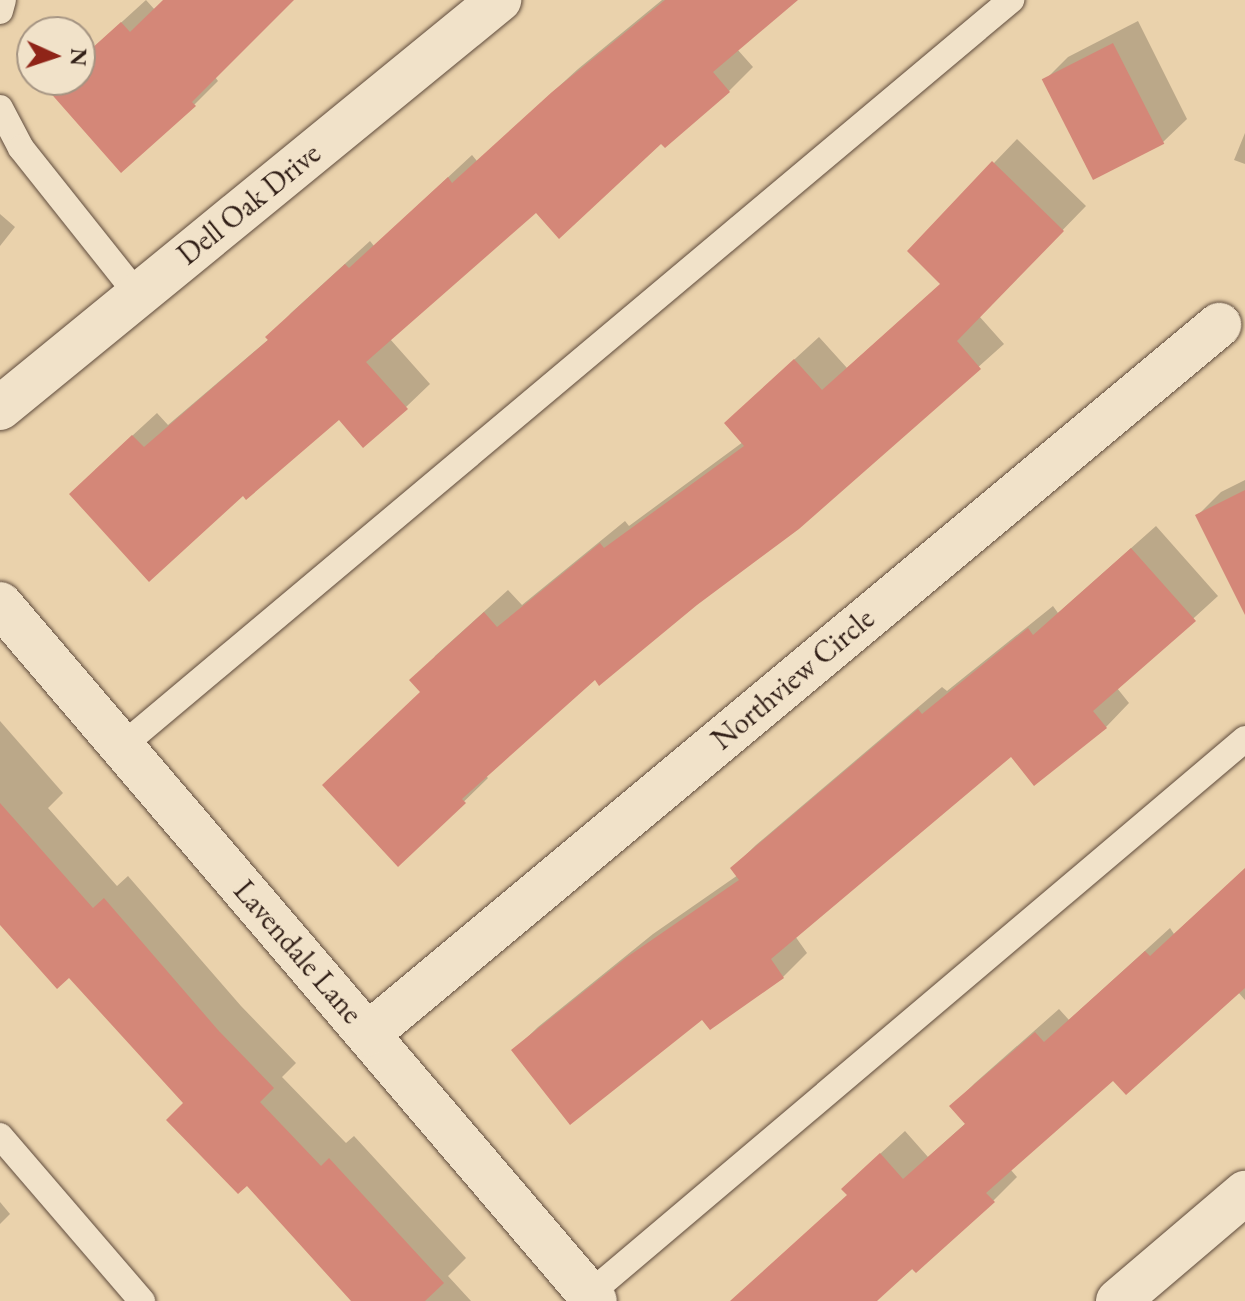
<!DOCTYPE html>
<style>
body{margin:0}
#map{position:relative;width:1245px;height:1301px;overflow:hidden;background:#ead2ac;font-family:"EB Garamond",serif}
div>[style]{position:absolute}
.shadow>*{inset:0;background:#0003}
.building>*{inset:0;background:#d48778;transform-origin:0 0}
.roads{filter:drop-shadow(0 0 2px #604c3d) drop-shadow(0 0 2px #604c3d)}
.lane>*{height:26px;margin:-13px;padding:0 13px;transform-origin:13px;border-radius:13px;background:#f1e2c9}
.street>*{height:44px;margin:-22px;padding:0 22px;transform-origin:22px;border-radius:22px;background:#f1e2c9}
span{translate:-50% -50%;white-space:nowrap;text-align:center;line-height:1.15;-webkit-text-stroke:6px #f1e2c9;paint-order:stroke}
.street-label{font-size:30px;color:#322018}
.north{position:absolute;left:16px;top:16px;width:80px;height:80px;box-sizing:border-box;background:#f1e2c9;border:2px solid #a59482;border-radius:50%;rotate:93deg;font-size:22px;font-weight:700;line-height:32px;text-align:center;color:#322018}
.north::after{content:'';display:block;margin:auto;width:28px;height:36px;background:#8f2418;clip-path:polygon(50% 0,100% 100%,50% 72%,0 100%)}
</style>
<div id="map">
<div class="shadow">
<div style="clip-path:polygon(146px 0,155px 10px,166px 0,292px 0,215px 77px,218px 81px,195px 104px,122px 170px,59px 80px,80px 80px,80px 60px)"></div>
<div style="clip-path:polygon(662px 0,795px 0,737px 49px,753px 67px,729px 91px,662px 142px,536px 211px,390px 339px,430px 384px,406px 407px,339px 418px,243px 493px,95px 470px,157px 413px,168px 425px,269px 339px,291px 313px,370px 241px,374px 246px,472px 155px,477px 161px,578px 69px)"></div>
<div style="clip-path:polygon(1138px 21px,1187px 119px,1163px 142px,1045px 80px,1068px 57px)"></div>
<div style="clip-path:polygon(1245px 133px,1245px 164px,1234px 160px)"></div>
<div style="clip-path:polygon(1017px 139px,1086px 206px,979px 316px,1004px 344px,799px 527px,595px 678px,486px 776px,488px 778px,399px 865px,422px 691px,435px 656px,508px 590px,522px 605px,625px 521px,629px 526px,743px 442px,750px 400px,819px 337px,847px 368px,942px 283px,994px 163px)"></div>
<div style="clip-path:polygon(0 214px,15px 227px,0 246px)"></div>
<div style="clip-path:polygon(1245px 480px,1245px 610px,1197px 516px,1221px 492px)"></div>
<div style="clip-path:polygon(1156px 526px,1218px 596px,1117px 688px,1129px 703px,1106px 727px,1012px 754px,795px 936px,807px 953px,783px 977px,703px 1017px,514px 1050px,538px 1027px,653px 934px,738px 875px,732px 868px,756px 845px,942px 687px,947px 691px,1053px 606px,1058px 613px)"></div>
<div style="clip-path:polygon(0 721px,63px 793px,48px 808px,117px 886px,128px 876px,241px 1006px,296px 1063px,282px 1077px,346px 1143px,354px 1136px,466px 1258px,448px 1276px,471px 1301px,353px 1301px,185px 1103px,70px 975px,0 922px)"></div>
<div style="clip-path:polygon(1245px 869px,1245px 1000px,1238px 992px,1113px 1078px,1010px 1169px,1017px 1177px,993px 1201px,874px 1301px,739px 1301px,849px 1194px,868px 1165px,905px 1131px,928px 1157px,966px 1123px,952px 1106px,975px 1083px,1059px 1009px,1069px 1020px,1170px 928px,1174px 934px)"></div>
<div style="clip-path:polygon(0 1202px,10px 1214px,0 1224px)"></div>
</div>
<div class="building">
<div style="clip-path:polygon(163px 0,294px 0,192px 102px,196px 106px,121px 173px,47px 89px,57px 80px,80px 80px,80px 59px,121px 22px,130px 32px)"></div>
<div style="clip-path:polygon(665px 0,798px 0,713px 72px,730px 92px,665px 148px,661px 144px,559px 239px,536px 213px,366px 362px,408px 409px,363px 448px,339px 420px,246px 500px,243px 496px,149px 582px,69px 494px,132px 435px,144px 447px,268px 340px,265px 337px,345px 264px,349px 268px,448px 177px,452px 183px,552px 92px)"></div>
<div style="left:1113px;top:43px;width:113px;height:80px;rotate:63deg"></div>
<div style="clip-path:polygon(992px 161px,1064px 231px,957px 341px,981px 369px,799px 529px,697px 605px,599px 686px,595px 680px,462px 799px,466px 803px,398px 867px,322px 785px,420px 692px,409px 680px,484px 612px,497px 627px,600px 543px,604px 548px,744px 446px,724px 423px,794px 359px,822px 390px,940px 284px,907px 251px)"></div>
<div style="clip-path:polygon(1245px 490px,1245px 615px,1195px 515px)"></div>
<div style="clip-path:polygon(1131px 548px,1196px 621px,1093px 711px,1107px 728px,1034px 786px,1011px 757px,771px 959px,784px 978px,710px 1030px,702px 1020px,570px 1125px,511px 1050px,627px 957px,739px 880px,730px 868px,918px 709px,922px 714px,1028px 628px,1033px 635px)"></div>
<div style="clip-path:polygon(0 803px,93px 908px,104px 898px,218px 1030px,274px 1088px,260px 1102px,321px 1166px,329px 1158px,444px 1283px,425px 1301px,351px 1301px,247px 1186px,238px 1194px,166px 1120px,183px 1103px,69px 978px,57px 989px,0 925px)"></div>
<div style="clip-path:polygon(1245px 868px,1245px 988px,1126px 1095px,1113px 1081px,986px 1193px,995px 1202px,916px 1273px,912px 1269px,877px 1301px,730px 1301px,847px 1195px,841px 1189px,880px 1153px,903px 1179px,965px 1124px,949px 1106px,1035px 1032px,1044px 1042px,1145px 951px,1150px 956px)"></div>
</div>
<div class="roads">
<div class="lane">
<div style="left:0;top:11px;width:11px;rotate:-75deg"></div>
<div style="left:0;top:108px;width:45px;rotate:62.3deg"></div>
<div style="left:21px;top:148px;width:188px;rotate:51.5deg"></div>
<div style="left:122px;top:746px;width:1161px;rotate:-40deg"></div>
<div style="left:0;top:1136px;width:218px;rotate:49.3deg"></div>
<div style="left:581px;top:1301px;width:870px;rotate:-40.24deg"></div>
</div>
<div class="street">
<div style="left:0;top:408px;width:645px;rotate:-39.27deg"></div>
<div style="left:0;top:604px;width:916px;rotate:49.51deg"></div>
<div style="left:368px;top:1034px;width:1108px;rotate:-39.8deg"></div>
<div style="left:1118px;top:1301px;width:167px;rotate:-40.4deg"></div>
</div>
</div>
<div class="street-label">
<span style="left:249px;top:204px;rotate:-39deg">Dell Oak Drive</span>
<span style="left:793px;top:679px;rotate:-40deg">Northview Circle</span>
<span style="left:298px;top:952px;rotate:49deg">Lavendale Lane</span>
</div>
<div class="north">N</div>
</div>
